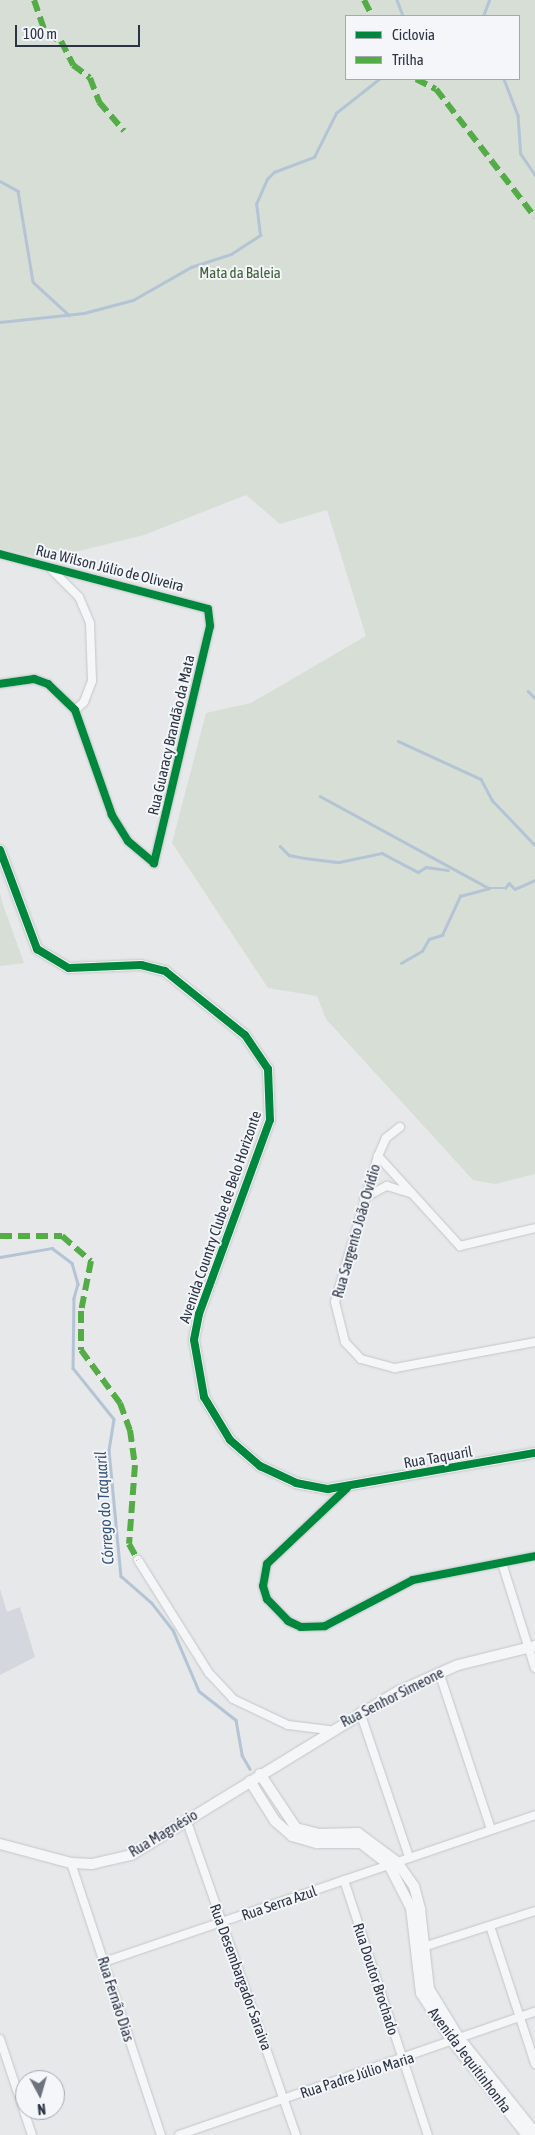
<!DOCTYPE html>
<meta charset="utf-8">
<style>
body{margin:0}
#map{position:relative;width:535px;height:2135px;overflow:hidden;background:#e6e8ea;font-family:"Asap Condensed",sans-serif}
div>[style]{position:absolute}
.built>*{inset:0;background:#d4d7dd}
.green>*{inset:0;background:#d6ded6}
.stream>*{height:2.5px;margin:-1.25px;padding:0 1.25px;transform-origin:1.25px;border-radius:1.25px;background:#b4c4d5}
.roads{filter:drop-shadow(0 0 1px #c4c6c8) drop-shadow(0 0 1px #c4c6c8)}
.minor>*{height:8px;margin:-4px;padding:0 4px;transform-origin:4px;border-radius:4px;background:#f5f6f7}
.tertiary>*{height:10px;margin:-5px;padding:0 5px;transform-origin:5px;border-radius:5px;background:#f5f6f7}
.quiet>*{height:6px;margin-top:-3px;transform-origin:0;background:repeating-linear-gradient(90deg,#54ac47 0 12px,transparent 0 18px)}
.cycleway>*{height:8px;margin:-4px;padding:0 4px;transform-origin:4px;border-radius:4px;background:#00873e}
span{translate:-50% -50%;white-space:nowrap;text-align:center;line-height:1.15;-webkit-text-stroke:4px #f4f6f9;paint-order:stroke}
.park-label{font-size:15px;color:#3f6138}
.street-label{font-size:15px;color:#2b3445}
.water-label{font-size:16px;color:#34527a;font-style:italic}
.legend{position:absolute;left:345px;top:15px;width:175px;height:65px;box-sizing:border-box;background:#f4f6f9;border:1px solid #a4a8b1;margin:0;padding:6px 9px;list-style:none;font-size:15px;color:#2b3445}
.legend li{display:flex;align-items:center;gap:10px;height:25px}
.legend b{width:25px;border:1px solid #a4a8b1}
.north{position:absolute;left:15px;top:2070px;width:50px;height:50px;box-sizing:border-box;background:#f4f6f9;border:1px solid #a4a8b1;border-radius:50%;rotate:174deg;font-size:14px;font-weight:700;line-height:20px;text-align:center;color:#2b3445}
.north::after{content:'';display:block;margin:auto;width:18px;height:22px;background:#6c737f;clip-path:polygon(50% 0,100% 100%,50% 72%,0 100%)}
.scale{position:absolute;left:15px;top:25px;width:125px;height:22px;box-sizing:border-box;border:2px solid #2b3445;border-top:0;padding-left:6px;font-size:15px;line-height:18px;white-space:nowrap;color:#2b3445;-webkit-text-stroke:4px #f4f6f9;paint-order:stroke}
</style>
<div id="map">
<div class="built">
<div style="clip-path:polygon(0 1589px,7px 1612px,20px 1607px,35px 1657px,0 1675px)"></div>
</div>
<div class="green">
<div style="clip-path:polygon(evenodd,0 0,535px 0,535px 1174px,495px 1184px,473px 1180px,326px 1019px,317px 996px,268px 988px,172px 843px,206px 713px,251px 703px,366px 636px,327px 510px,280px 524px,246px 495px,144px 535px,46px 559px,0 548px,0 0,519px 16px,519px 79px,346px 79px,346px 16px,519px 16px)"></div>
<div style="clip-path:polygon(0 893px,3px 905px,24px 963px,0 966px)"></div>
</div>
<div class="stream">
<div style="left:397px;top:0;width:17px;rotate:69deg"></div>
<div style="left:483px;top:16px;width:17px;rotate:-69deg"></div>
<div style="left:504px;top:79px;width:39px;rotate:69deg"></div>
<div style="left:518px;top:115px;width:39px;rotate:86deg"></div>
<div style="left:521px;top:154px;width:25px;rotate:56deg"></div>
<div style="left:0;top:181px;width:21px;rotate:29deg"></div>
<div style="left:18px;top:191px;width:92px;rotate:80.6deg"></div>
<div style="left:33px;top:282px;width:49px;rotate:42.5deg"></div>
<div style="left:0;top:322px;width:84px;rotate:-6.1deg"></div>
<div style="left:84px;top:313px;width:51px;rotate:-14.9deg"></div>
<div style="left:133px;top:300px;width:67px;rotate:-29.6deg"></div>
<div style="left:191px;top:267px;width:42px;rotate:-18deg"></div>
<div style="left:231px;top:254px;width:35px;rotate:-33deg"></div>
<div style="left:260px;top:235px;width:31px;rotate:-97deg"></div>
<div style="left:256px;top:204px;width:27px;rotate:-66deg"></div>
<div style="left:267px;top:179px;width:10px;rotate:-45deg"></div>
<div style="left:274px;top:172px;width:43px;rotate:-20.6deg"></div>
<div style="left:314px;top:157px;width:49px;rotate:-63.4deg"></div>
<div style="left:336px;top:113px;width:55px;rotate:-38.3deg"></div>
<div style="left:528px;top:691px;width:10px;rotate:45deg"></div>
<div style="left:398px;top:741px;width:91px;rotate:24.6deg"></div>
<div style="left:481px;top:779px;width:24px;rotate:62deg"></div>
<div style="left:492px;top:800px;width:62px;rotate:46.3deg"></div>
<div style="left:320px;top:796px;width:192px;rotate:28.6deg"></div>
<div style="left:489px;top:888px;width:16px"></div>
<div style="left:505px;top:888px;width:6px;rotate:-51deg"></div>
<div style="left:509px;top:883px;width:8px;rotate:45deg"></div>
<div style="left:515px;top:889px;width:22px;rotate:-24deg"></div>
<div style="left:280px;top:846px;width:13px;rotate:45deg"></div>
<div style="left:289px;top:855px;width:16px;rotate:11deg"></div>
<div style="left:305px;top:858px;width:34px;rotate:7deg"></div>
<div style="left:339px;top:862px;width:44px;rotate:-11.8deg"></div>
<div style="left:382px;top:853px;width:41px;rotate:27.8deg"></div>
<div style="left:418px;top:872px;width:9px;rotate:-32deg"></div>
<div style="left:426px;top:867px;width:22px;rotate:8deg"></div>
<div style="left:401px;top:963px;width:24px;rotate:-30deg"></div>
<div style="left:422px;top:951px;width:14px;rotate:-60deg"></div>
<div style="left:429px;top:939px;width:14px;rotate:-17deg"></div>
<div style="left:442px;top:935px;width:43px;rotate:-65.2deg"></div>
<div style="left:460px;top:896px;width:30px;rotate:-15deg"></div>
<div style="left:0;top:1257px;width:53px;rotate:-9.8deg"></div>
<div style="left:52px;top:1248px;width:25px;rotate:37deg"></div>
<div style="left:72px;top:1263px;width:22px;rotate:74deg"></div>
<div style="left:78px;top:1284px;width:15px;rotate:106deg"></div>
<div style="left:74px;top:1298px;width:70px;rotate:90.8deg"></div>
<div style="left:73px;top:1368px;width:65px;rotate:51.2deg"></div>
<div style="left:114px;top:1419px;width:31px;rotate:99deg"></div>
<div style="left:109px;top:1450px;width:127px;rotate:84.6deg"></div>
<div style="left:121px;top:1576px;width:40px;rotate:41deg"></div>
<div style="left:151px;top:1602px;width:36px;rotate:52deg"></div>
<div style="left:173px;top:1630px;width:66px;rotate:66.9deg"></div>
<div style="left:199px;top:1691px;width:47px;rotate:38.1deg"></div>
<div style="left:236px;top:1720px;width:36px;rotate:80deg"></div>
<div style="left:242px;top:1755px;width:16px;rotate:60deg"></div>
</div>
<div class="roads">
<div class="minor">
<div style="left:0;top:554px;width:215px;rotate:14.8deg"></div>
<div style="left:208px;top:609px;width:17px;rotate:83deg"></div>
<div style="left:210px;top:626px;width:244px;rotate:103.3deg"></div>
<div style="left:154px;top:863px;width:34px;rotate:-140deg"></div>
<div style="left:128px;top:841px;width:31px;rotate:-122deg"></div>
<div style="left:112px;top:815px;width:111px;rotate:-109.4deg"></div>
<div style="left:75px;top:710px;width:37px;rotate:-136deg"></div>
<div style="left:48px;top:684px;width:15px;rotate:-160deg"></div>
<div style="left:34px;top:679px;width:34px;rotate:172deg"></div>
<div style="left:52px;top:570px;width:38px;rotate:45deg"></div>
<div style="left:79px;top:597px;width:28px;rotate:67deg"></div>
<div style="left:90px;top:623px;width:58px;rotate:88deg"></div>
<div style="left:92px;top:681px;width:22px;rotate:111deg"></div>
<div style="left:84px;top:702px;width:12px;rotate:138deg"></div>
<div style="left:400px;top:1127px;width:18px;rotate:142deg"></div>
<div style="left:386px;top:1138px;width:20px;rotate:114deg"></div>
<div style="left:378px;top:1156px;width:152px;rotate:106.4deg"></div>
<div style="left:335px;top:1302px;width:41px;rotate:76deg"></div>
<div style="left:345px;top:1342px;width:23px;rotate:47deg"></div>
<div style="left:361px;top:1359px;width:35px;rotate:15deg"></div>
<div style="left:395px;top:1368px;width:142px;rotate:-10.5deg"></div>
<div style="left:378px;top:1156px;width:122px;rotate:47.7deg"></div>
<div style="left:460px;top:1246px;width:77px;rotate:-13.5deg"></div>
<div style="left:364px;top:1198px;width:26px;rotate:-28deg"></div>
<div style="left:387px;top:1186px;width:24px;rotate:17deg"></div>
<div style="left:347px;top:1488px;width:110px;rotate:136.5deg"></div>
<div style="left:267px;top:1564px;width:22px;rotate:100deg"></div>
<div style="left:263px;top:1586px;width:14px;rotate:73deg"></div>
<div style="left:267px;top:1599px;width:30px;rotate:46deg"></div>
<div style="left:288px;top:1621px;width:14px;rotate:25deg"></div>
<div style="left:301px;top:1627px;width:24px;rotate:-2deg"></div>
<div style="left:325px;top:1626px;width:99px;rotate:-27.6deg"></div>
<div style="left:413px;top:1580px;width:124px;rotate:-11.1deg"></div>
<div style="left:138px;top:1560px;width:133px;rotate:57.9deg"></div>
<div style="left:209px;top:1673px;width:35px;rotate:47deg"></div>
<div style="left:233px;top:1699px;width:61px;rotate:25.3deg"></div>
<div style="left:288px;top:1725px;width:41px;rotate:7deg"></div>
<div style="left:502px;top:1563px;width:110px;rotate:72.6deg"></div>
<div style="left:439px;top:1672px;width:165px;rotate:71.7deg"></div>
<div style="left:360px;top:1712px;width:153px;rotate:71.3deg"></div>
<div style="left:186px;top:1819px;width:335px;rotate:70.8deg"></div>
<div style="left:71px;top:1863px;width:287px;rotate:71.7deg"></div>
<div style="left:344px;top:1880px;width:268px;rotate:71.8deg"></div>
<div style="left:490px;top:1926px;width:145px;rotate:71.9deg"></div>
<div style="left:420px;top:1948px;width:121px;rotate:-17.8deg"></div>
<div style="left:104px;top:1962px;width:455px;rotate:-18.8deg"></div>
<div style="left:0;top:2039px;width:101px;rotate:71.6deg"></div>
<div style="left:179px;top:2135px;width:377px;rotate:-19.1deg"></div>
</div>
<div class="tertiary">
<div style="left:0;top:850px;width:106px;rotate:69.5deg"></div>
<div style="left:37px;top:949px;width:37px;rotate:31deg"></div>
<div style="left:69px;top:968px;width:72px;rotate:-2.4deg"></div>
<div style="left:141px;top:965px;width:25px;rotate:14deg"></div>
<div style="left:165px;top:971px;width:102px;rotate:38.7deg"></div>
<div style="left:245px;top:1035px;width:41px;rotate:55.9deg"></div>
<div style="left:268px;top:1069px;width:51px;rotate:87.8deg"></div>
<div style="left:270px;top:1120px;width:207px;rotate:110.1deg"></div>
<div style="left:199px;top:1314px;width:26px;rotate:101deg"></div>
<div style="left:194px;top:1340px;width:58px;rotate:80deg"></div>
<div style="left:204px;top:1397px;width:50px;rotate:58.8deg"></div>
<div style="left:230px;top:1440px;width:40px;rotate:41deg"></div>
<div style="left:260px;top:1466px;width:40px;rotate:25deg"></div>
<div style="left:296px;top:1483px;width:33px;rotate:11deg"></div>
<div style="left:328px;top:1489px;width:210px;rotate:-9.9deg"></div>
<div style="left:260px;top:1774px;width:65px;rotate:56.3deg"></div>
<div style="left:296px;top:1828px;width:23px;rotate:15deg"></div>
<div style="left:318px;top:1834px;width:40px;rotate:-1.4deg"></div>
<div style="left:358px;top:1833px;width:49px;rotate:36.6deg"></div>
<div style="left:397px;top:1862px;width:29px;rotate:55deg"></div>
<div style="left:414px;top:1886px;width:24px;rotate:75deg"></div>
<div style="left:420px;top:1909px;width:81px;rotate:83.6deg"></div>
<div style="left:429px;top:1989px;width:57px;rotate:58.5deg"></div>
<div style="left:459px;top:2038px;width:122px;rotate:51.3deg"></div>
<div style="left:250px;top:1781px;width:47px;rotate:58deg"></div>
<div style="left:275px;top:1821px;width:23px;rotate:41deg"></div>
<div style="left:292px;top:1836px;width:26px;rotate:16deg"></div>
<div style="left:317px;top:1843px;width:44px"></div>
<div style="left:361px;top:1843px;width:36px;rotate:38deg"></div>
<div style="left:389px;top:1865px;width:48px;rotate:62.9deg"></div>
<div style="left:411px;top:1908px;width:86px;rotate:83.3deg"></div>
<div style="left:421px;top:1993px;width:57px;rotate:57.1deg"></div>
<div style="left:452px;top:2041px;width:120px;rotate:51.4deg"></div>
<div style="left:0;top:1844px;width:73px;rotate:15deg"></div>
<div style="left:71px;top:1863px;width:21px;rotate:3deg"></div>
<div style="left:92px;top:1864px;width:40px;rotate:-13deg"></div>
<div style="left:131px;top:1855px;width:314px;rotate:-31.5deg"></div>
<div style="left:399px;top:1691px;width:64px;rotate:-23.8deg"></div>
<div style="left:458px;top:1665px;width:79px;rotate:-13.9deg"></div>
</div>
</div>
<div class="quiet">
<div style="left:34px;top:0;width:36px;rotate:71deg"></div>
<div style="left:46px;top:34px;width:17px;rotate:25deg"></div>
<div style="left:61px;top:41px;width:27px;rotate:63deg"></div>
<div style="left:73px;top:65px;width:21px;rotate:37deg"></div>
<div style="left:90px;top:78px;width:26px;rotate:69deg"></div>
<div style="left:99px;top:102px;width:38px;rotate:49deg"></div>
<div style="left:364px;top:0;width:18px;rotate:63deg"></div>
<div style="left:416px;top:79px;width:22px;rotate:27deg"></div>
<div style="left:436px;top:89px;width:162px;rotate:52.3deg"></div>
<div style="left:0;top:1236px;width:62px"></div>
<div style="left:62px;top:1236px;width:38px;rotate:41deg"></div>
<div style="left:91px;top:1261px;width:51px;rotate:101.3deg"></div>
<div style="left:81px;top:1311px;width:39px;rotate:90deg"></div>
<div style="left:81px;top:1350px;width:66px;rotate:53.7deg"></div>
<div style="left:120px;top:1403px;width:29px;rotate:70deg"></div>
<div style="left:130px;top:1430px;width:35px;rotate:82deg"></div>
<div style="left:135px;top:1465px;width:79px;rotate:94.3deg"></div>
<div style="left:129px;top:1544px;width:18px;rotate:61deg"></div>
</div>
<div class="cycleway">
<div style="left:0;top:554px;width:215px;rotate:14.8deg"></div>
<div style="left:208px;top:609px;width:17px;rotate:83deg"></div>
<div style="left:210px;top:626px;width:244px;rotate:103.3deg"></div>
<div style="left:154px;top:863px;width:34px;rotate:-140deg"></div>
<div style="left:128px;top:841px;width:31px;rotate:-122deg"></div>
<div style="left:112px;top:815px;width:111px;rotate:-109.4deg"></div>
<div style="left:75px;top:710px;width:37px;rotate:-136deg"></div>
<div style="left:48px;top:684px;width:15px;rotate:-160deg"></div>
<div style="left:34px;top:679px;width:34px;rotate:172deg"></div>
<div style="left:0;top:850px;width:106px;rotate:69.5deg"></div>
<div style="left:37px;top:949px;width:37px;rotate:31deg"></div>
<div style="left:69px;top:968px;width:72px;rotate:-2.4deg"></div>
<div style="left:141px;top:965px;width:25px;rotate:14deg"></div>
<div style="left:165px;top:971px;width:102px;rotate:38.7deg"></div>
<div style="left:245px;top:1035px;width:41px;rotate:55.9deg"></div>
<div style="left:268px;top:1069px;width:51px;rotate:87.8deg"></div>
<div style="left:270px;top:1120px;width:207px;rotate:110.1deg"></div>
<div style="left:199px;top:1314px;width:26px;rotate:101deg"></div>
<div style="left:194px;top:1340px;width:58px;rotate:80deg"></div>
<div style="left:204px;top:1397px;width:50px;rotate:58.8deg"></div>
<div style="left:230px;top:1440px;width:40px;rotate:41deg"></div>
<div style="left:260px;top:1466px;width:40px;rotate:25deg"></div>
<div style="left:296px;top:1483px;width:33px;rotate:11deg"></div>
<div style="left:328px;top:1489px;width:210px;rotate:-9.9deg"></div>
<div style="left:347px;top:1488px;width:110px;rotate:136.5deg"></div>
<div style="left:267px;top:1564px;width:22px;rotate:100deg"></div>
<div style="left:263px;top:1586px;width:14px;rotate:73deg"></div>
<div style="left:267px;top:1599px;width:30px;rotate:46deg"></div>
<div style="left:288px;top:1621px;width:14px;rotate:25deg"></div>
<div style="left:301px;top:1627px;width:24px;rotate:-2deg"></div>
<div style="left:325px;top:1626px;width:99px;rotate:-27.6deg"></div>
<div style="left:413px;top:1580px;width:124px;rotate:-11.1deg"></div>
</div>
<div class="park-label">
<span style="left:240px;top:273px">Mata da Baleia</span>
</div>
<div class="street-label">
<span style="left:110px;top:568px;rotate:14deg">Rua Wilson Júlio de Oliveira</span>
<span style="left:171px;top:735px;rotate:-77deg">Rua Guaracy Brandão da Mata</span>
<span style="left:220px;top:1217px;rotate:-71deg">Avenida Country Clube de Belo Horizonte</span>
<span style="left:356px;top:1231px;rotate:-74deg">Rua Sargento João Ovídio</span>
<span style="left:438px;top:1457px;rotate:-10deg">Rua Taquaril</span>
<span style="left:392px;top:1697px;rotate:-27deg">Rua Senhor Simeone</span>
<span style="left:163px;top:1833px;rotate:-31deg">Rua Magnésio</span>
<span style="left:279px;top:1903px;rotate:-19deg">Rua Serra Azul</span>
<span style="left:241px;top:1977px;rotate:70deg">Rua Desembargador Saraiva</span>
<span style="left:376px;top:1979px;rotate:72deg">Rua Doutor Brochado</span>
<span style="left:116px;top:1999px;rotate:72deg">Rua Fernão Dias</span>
<span style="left:470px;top:2060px;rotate:53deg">Avenida Jequitinhonha</span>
<span style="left:357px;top:2075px;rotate:-18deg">Rua Padre Júlio Maria</span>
</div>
<div class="water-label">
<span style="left:104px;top:1508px;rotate:-94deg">Córrego do Taquaril</span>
</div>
<ul class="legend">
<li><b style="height:6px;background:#00873e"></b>Ciclovia</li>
<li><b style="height:6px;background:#54ac47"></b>Trilha</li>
</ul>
<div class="north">N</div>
<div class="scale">100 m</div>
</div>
